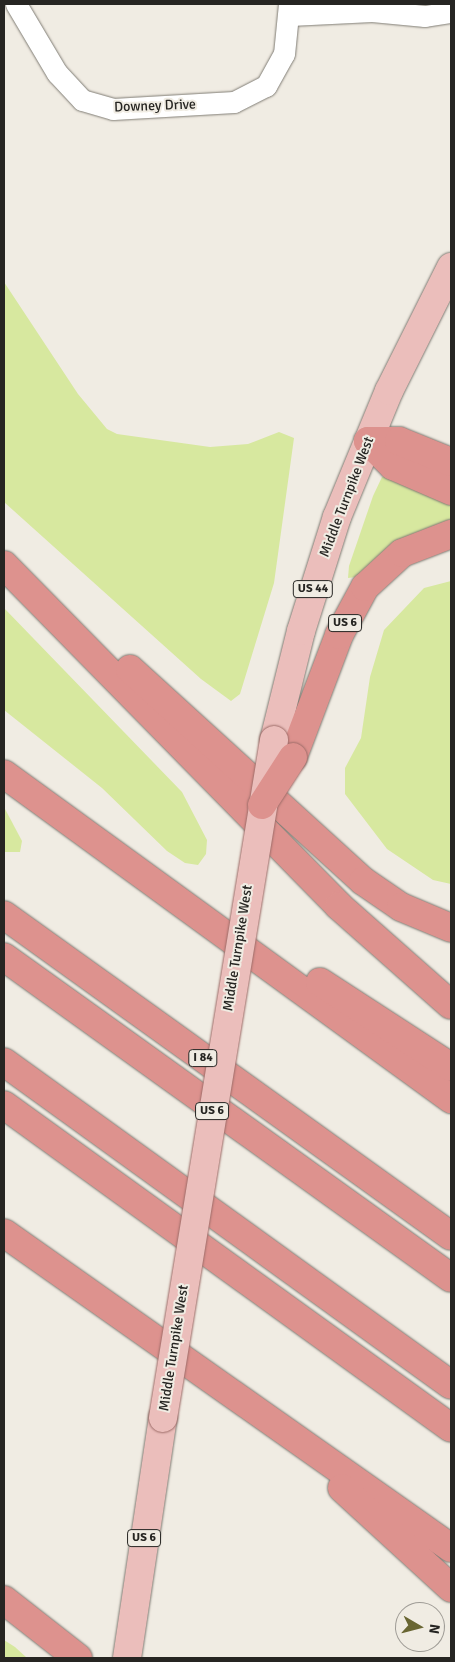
<!DOCTYPE html>
<style>
body{margin:0}
#map{position:relative;width:455px;height:1662px;overflow:hidden;background:#f0ece3;font-family:Signika,sans-serif}
div>[style]{position:absolute}
.green>*{inset:0;background:#d7e89f}
.roads{filter:drop-shadow(0 0 1px #807d75) drop-shadow(0 0 1px #807d75)}
.street>*{height:21px;margin:-10.5px;padding:0 10.5px;transform-origin:10.5px;border-radius:10.5px;background:#fff}
.primary>*{height:28px;margin:-14px;padding:0 14px;transform-origin:14px;border-radius:14px;background:#ebbebb}
.highway>*{height:28px;margin:-14px;padding:0 14px;transform-origin:14px;border-radius:14px;background:#dd928e}
.bridges{filter:drop-shadow(0 0 1px #9d6c68) drop-shadow(0 0 1px #9d6c68)}
.primary-bridge>*{height:28px;margin:-14px;padding:0 14px;transform-origin:14px;border-radius:14px;background:#ebbebb}
.highway-bridge>*{height:28px;margin:-14px;padding:0 14px;transform-origin:14px;border-radius:14px;background:#dd928e}
span{translate:-50% -50%;white-space:nowrap;text-align:center;line-height:1.15;-webkit-text-stroke:4px #f0ece3;paint-order:stroke}
.shield-label span{padding:1px 4px;background:#f0ece3;border:1px solid;border-radius:4px;-webkit-text-stroke-width:0}
.shield-label{font-size:12px;color:#262522;font-weight:700}
.street-label{font-size:14px;color:#262522}
.frame{position:absolute;inset:0;border:5px solid #262522;pointer-events:none}
.north{position:absolute;left:395px;top:1602px;width:50px;height:50px;box-sizing:border-box;background:#f0ece3;border:1px solid #9f9c96;border-radius:50%;rotate:98deg;font-size:14px;font-weight:700;line-height:20px;text-align:center;color:#262522}
.north::after{content:'';display:block;margin:auto;width:18px;height:22px;background:#696633;clip-path:polygon(50% 0,100% 100%,50% 72%,0 100%)}
</style>
<div id="map">
<div class="green">
<div style="clip-path:polygon(4px 282px,78px 394px,107px 429px,117px 434px,210px 447px,248px 444px,279px 432px,294px 438px,274px 583px,240px 694px,231px 701px,201px 679px,4px 502px)"></div>
<div style="clip-path:polygon(387px 476px,451px 501px,451px 524px,356px 577px,348px 578px,349px 566px,373px 496px,382px 477px)"></div>
<div style="clip-path:polygon(451px 581px,451px 884px,433px 880px,387px 849px,345px 794px,345px 768px,361px 738px,370px 677px,384px 630px,424px 588px)"></div>
<div style="clip-path:polygon(4px 608px,182px 792px,207px 840px,206px 854px,198px 865px,185px 863px,167px 851px,102px 788px,4px 710px)"></div>
<div style="clip-path:polygon(4px 807px,22px 841px,20px 852px,4px 852px)"></div>
<div style="clip-path:polygon(4px 1640px,15px 1647px,27px 1658px,4px 1658px)"></div>
</div>
<div class="roads">
<div class="street">
<div style="left:16px;top:4px;width:80px;rotate:59.3deg"></div>
<div style="left:57px;top:73px;width:37px;rotate:47deg"></div>
<div style="left:82px;top:100px;width:32px;rotate:16deg"></div>
<div style="left:113px;top:109px;width:121px;rotate:-3.3deg"></div>
<div style="left:234px;top:102px;width:36px;rotate:-27deg"></div>
<div style="left:266px;top:86px;width:37px;rotate:-61deg"></div>
<div style="left:284px;top:54px;width:50px;rotate:-84.3deg"></div>
<div style="left:290px;top:15px;width:82px;rotate:-2.8deg"></div>
<div style="left:372px;top:11px;width:53px;rotate:5.4deg"></div>
<div style="left:425px;top:16px;width:26px;rotate:-9deg"></div>
</div>
<div class="primary">
<div style="left:274px;top:740px;width:112px;rotate:-76.1deg"></div>
<div style="left:301px;top:631px;width:120px;rotate:-72.5deg"></div>
<div style="left:337px;top:517px;width:136px;rotate:-67.6deg"></div>
<div style="left:389px;top:391px;width:139px;rotate:-63.4deg"></div>
<div style="left:127px;top:1658px;width:243px;rotate:-81.5deg"></div>
</div>
<div class="highway">
<div style="left:368px;top:441px;width:35px;rotate:45deg"></div>
<div style="left:393px;top:466px;width:63px;rotate:23.3deg"></div>
<div style="left:368px;top:441px;width:31px"></div>
<div style="left:399px;top:441px;width:56px;rotate:22deg"></div>
<div style="left:4px;top:565px;width:478px;rotate:45.5deg"></div>
<div style="left:339px;top:906px;width:149px;rotate:41.5deg"></div>
<div style="left:130px;top:669px;width:315px;rotate:42.3deg"></div>
<div style="left:363px;top:881px;width:46px;rotate:34.4deg"></div>
<div style="left:401px;top:907px;width:54px;rotate:22.8deg"></div>
<div style="left:293px;top:757px;width:130px;rotate:-69.3deg"></div>
<div style="left:339px;top:635px;width:55px;rotate:-61.6deg"></div>
<div style="left:365px;top:587px;width:50px;rotate:-42.6deg"></div>
<div style="left:402px;top:553px;width:53px;rotate:-21.2deg"></div>
<div style="left:4px;top:774px;width:553px;rotate:36.02deg"></div>
<div style="left:4px;top:915px;width:550px;rotate:35.68deg"></div>
<div style="left:4px;top:957px;width:550px;rotate:35.68deg"></div>
<div style="left:320px;top:982px;width:156px;rotate:33deg"></div>
<div style="left:4px;top:1062px;width:551px;rotate:35.85deg"></div>
<div style="left:4px;top:1105px;width:551px;rotate:35.85deg"></div>
<div style="left:4px;top:1233px;width:547px;rotate:35.17deg"></div>
<div style="left:342px;top:1488px;width:148px;rotate:42.5deg"></div>
<div style="left:4px;top:1600px;width:94px;rotate:38.1deg"></div>
</div>
</div>
<div class="bridges">
<div class="primary-bridge">
<div style="left:163px;top:1418px;width:687px;rotate:-80.7deg"></div>
</div>
<div class="highway-bridge">
<div style="left:262px;top:805px;width:57px;rotate:-57.1deg"></div>
</div>
</div>
<div class="shield-label">
<span style="left:313px;top:589px">US 44</span>
<span style="left:345px;top:623px">US 6</span>
<span style="left:203px;top:1058px">I 84</span>
<span style="left:212px;top:1111px">US 6</span>
<span style="left:144px;top:1538px">US 6</span>
</div>
<div class="street-label">
<span style="left:155px;top:106px;rotate:-2deg">Downey Drive</span>
<span style="left:347px;top:497px;rotate:-69deg">Middle Turnpike West</span>
<span style="left:238px;top:948px;rotate:-81deg">Middle Turnpike West</span>
<span style="left:174px;top:1348px;rotate:-81deg">Middle Turnpike West</span>
</div>
<div class="frame"></div>
<div class="north">N</div>
</div>
